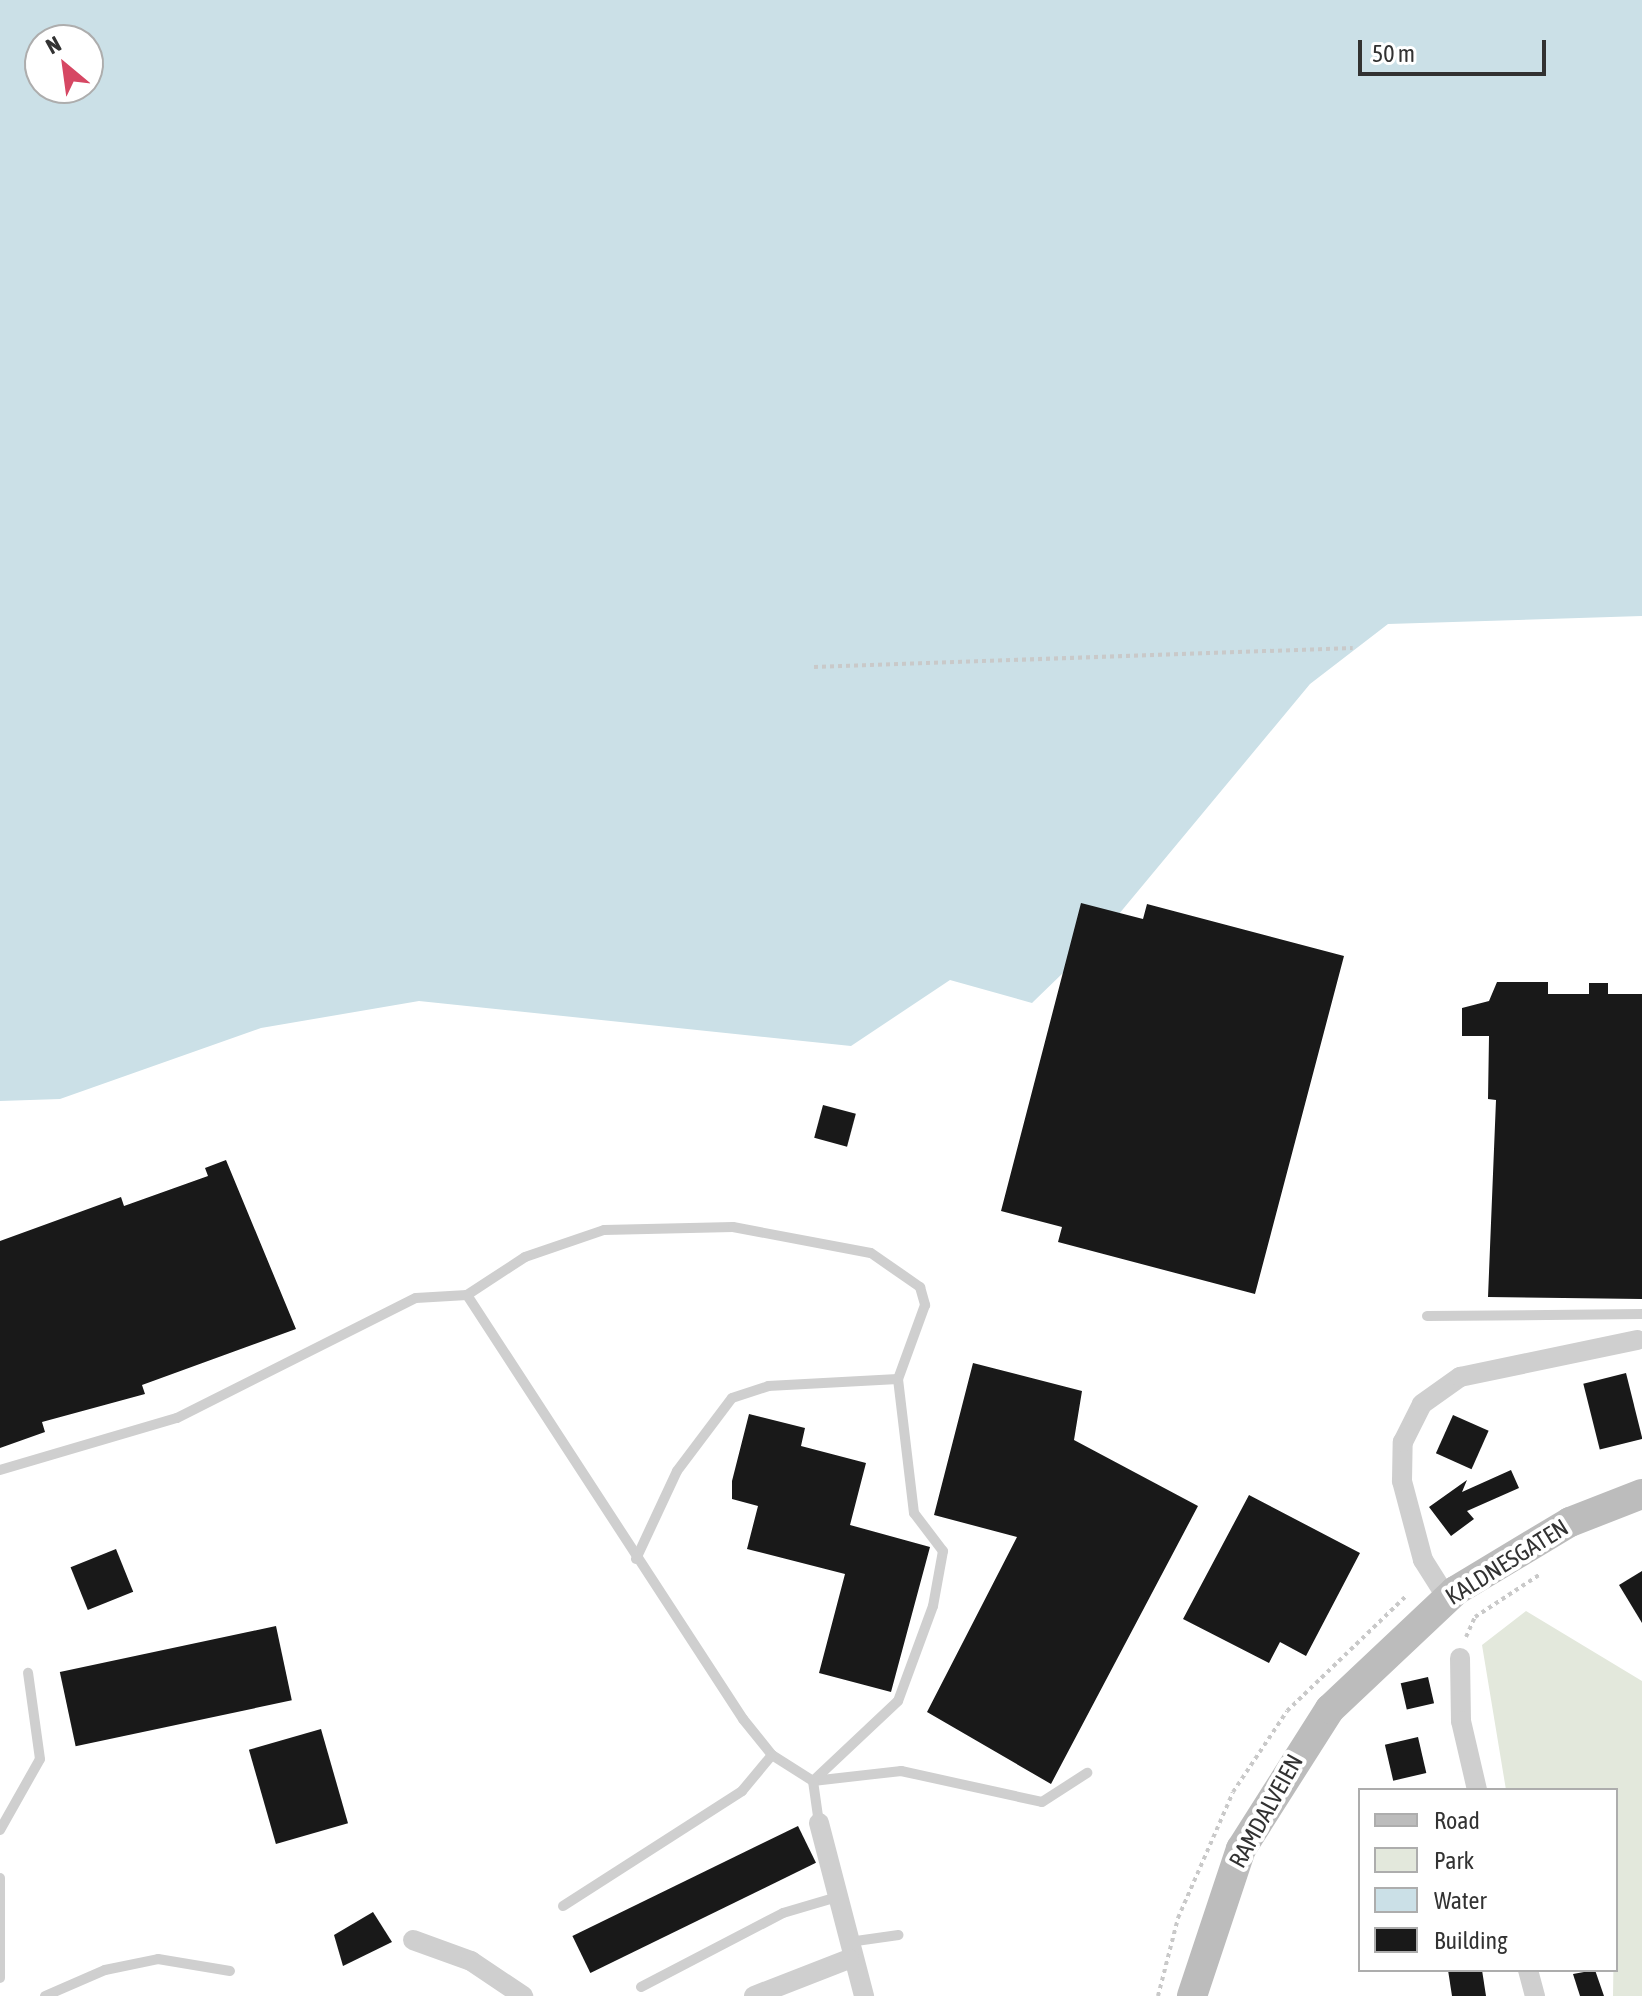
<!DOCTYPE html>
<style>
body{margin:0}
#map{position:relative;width:1642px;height:1996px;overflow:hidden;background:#fff;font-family:"Asap Condensed",sans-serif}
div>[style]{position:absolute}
.green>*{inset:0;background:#e3e8dc}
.water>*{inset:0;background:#cbe0e7}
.building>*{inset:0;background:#191919;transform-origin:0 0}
.path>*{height:4px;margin-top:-2px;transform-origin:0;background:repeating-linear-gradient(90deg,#c9c9c9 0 4px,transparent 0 8px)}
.service>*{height:10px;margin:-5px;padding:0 5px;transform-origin:5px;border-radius:5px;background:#cfcfcf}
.minor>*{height:20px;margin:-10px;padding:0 10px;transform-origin:10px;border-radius:10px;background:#cfcfcf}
.secondary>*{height:30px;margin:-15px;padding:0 15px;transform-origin:15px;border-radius:15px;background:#bcbcbc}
span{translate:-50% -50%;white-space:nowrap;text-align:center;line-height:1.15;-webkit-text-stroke:8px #fff;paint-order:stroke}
.street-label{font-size:24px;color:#323232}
.legend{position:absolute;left:1358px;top:1788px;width:260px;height:184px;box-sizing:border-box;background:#fff;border:2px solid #adadad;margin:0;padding:10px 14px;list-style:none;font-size:24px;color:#323232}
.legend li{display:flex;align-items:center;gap:16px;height:40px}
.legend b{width:40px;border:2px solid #adadad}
.north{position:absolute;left:24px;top:24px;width:80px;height:80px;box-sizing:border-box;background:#fff;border:2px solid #adadad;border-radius:50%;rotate:331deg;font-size:22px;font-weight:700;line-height:32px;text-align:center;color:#323232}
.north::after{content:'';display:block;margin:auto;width:28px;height:36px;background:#d64763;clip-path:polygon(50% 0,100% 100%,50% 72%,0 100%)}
.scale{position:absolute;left:1358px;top:40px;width:188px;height:36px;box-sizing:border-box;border:4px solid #323232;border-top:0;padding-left:10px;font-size:24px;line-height:28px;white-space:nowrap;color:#323232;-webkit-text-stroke:6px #fff;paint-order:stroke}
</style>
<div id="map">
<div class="green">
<div style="clip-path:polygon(1526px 1611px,1642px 1681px,1642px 1996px,1613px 1996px,1616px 1790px,1506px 1790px,1482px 1645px)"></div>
</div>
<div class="water">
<div style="clip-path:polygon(evenodd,0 0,1642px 0,1642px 616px,1388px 624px,1310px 684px,1099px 938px,1032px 1003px,950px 980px,851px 1046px,419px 1001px,261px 1028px,60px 1099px,0 1101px,0 0,40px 40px,88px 40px,88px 88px,40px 88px,40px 40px)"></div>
</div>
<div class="building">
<div style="clip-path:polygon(1081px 903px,1143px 919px,1147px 904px,1344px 956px,1255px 1294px,1058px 1242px,1062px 1227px,1001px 1211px)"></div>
<div style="clip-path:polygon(1497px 982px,1548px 982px,1548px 994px,1589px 994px,1589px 983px,1608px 983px,1608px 994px,1642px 994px,1642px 1299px,1488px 1297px,1496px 1100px,1488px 1099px,1489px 1036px,1462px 1036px,1462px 1008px,1489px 1001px)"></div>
<div style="left:823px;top:1105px;width:34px;height:34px;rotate:15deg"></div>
<div style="clip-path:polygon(226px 1160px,296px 1329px,142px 1385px,145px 1394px,42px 1422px,45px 1432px,0 1448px,0 1241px,121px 1197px,124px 1206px,208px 1176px,205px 1168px)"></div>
<div style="clip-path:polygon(973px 1363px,1082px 1391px,1074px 1440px,1198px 1506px,1051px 1784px,927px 1712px,1017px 1537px,934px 1515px)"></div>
<div style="left:1626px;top:1373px;width:68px;height:44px;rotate:76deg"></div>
<div style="clip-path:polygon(749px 1414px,805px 1428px,801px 1446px,866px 1463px,850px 1525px,930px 1547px,891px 1692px,819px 1673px,845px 1574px,747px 1549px,758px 1506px,732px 1499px,732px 1481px)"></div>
<div style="left:1453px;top:1415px;width:39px;height:42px;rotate:24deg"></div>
<div style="clip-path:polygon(1511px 1470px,1519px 1488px,1467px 1511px,1474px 1519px,1451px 1536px,1429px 1507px,1467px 1480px,1462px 1492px)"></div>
<div style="clip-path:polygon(1249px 1495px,1360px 1553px,1306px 1656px,1280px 1642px,1269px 1663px,1183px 1619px)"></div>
<div style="left:116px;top:1549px;width:46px;height:49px;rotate:68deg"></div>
<div style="clip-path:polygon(1642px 1571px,1642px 1623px,1619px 1585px)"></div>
<div style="left:276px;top:1626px;width:76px;height:221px;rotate:78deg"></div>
<div style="left:1428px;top:1677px;width:27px;height:28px;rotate:77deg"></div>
<div style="left:321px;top:1729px;width:98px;height:75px;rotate:74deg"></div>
<div style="left:1418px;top:1737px;width:37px;height:34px;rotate:77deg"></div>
<div style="left:798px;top:1826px;width:41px;height:251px;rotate:64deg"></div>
<div style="clip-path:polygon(373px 1912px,392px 1942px,343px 1966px,334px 1935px)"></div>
<div style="clip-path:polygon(1448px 1970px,1482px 1970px,1486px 1996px,1452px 1996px)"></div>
<div style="clip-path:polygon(1595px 1970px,1604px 1996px,1580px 1996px,1573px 1974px)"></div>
</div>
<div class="path">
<div style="left:814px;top:667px;width:539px;rotate:-2.02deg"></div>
<div style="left:1466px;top:1637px;width:22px;rotate:-66deg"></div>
<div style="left:1475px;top:1617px;width:77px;rotate:-33.3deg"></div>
<div style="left:1158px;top:1996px;width:81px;rotate:-75.6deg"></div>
<div style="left:1178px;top:1918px;width:137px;rotate:-66.4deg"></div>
<div style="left:1233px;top:1792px;width:97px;rotate:-56.3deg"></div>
<div style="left:1287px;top:1711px;width:167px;rotate:-44deg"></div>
</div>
<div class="service">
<div style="left:467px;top:1295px;width:69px;rotate:-33.2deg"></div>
<div style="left:525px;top:1257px;width:83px;rotate:-18.9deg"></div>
<div style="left:604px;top:1230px;width:129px;rotate:-1.3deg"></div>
<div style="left:733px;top:1227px;width:140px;rotate:10.7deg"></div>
<div style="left:871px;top:1253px;width:60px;rotate:34.8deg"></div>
<div style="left:920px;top:1287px;width:19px;rotate:74deg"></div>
<div style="left:925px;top:1305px;width:79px;rotate:110deg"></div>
<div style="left:898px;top:1379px;width:135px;rotate:83.2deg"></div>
<div style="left:914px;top:1513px;width:48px;rotate:52.7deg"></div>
<div style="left:943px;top:1551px;width:56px;rotate:100.3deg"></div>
<div style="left:933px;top:1606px;width:101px;rotate:110.2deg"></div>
<div style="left:898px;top:1701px;width:117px;rotate:136.7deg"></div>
<div style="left:813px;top:1781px;width:89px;rotate:-6.5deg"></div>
<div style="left:901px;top:1771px;width:144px;rotate:12.4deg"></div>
<div style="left:1042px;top:1802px;width:54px;rotate:-32.8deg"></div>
<div style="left:1427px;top:1316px;width:215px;rotate:-0.5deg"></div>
<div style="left:0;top:1470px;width:184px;rotate:-16.4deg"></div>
<div style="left:177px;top:1418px;width:267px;rotate:-26.7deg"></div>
<div style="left:416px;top:1298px;width:51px;rotate:-3.4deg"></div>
<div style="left:467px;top:1295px;width:506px;rotate:56.94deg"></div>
<div style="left:743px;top:1719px;width:46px;rotate:51.1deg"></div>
<div style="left:772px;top:1755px;width:49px;rotate:32.4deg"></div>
<div style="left:813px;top:1781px;width:42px;rotate:81.9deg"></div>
<div style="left:636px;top:1559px;width:97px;rotate:-65deg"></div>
<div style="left:677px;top:1471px;width:91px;rotate:-53deg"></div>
<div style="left:732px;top:1398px;width:38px;rotate:-18deg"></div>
<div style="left:768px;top:1386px;width:130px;rotate:-3.1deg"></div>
<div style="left:0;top:1830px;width:81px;rotate:-60.6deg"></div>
<div style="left:40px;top:1759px;width:87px;rotate:-97.9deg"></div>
<div style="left:0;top:1878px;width:100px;rotate:90deg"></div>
<div style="left:563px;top:1906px;width:213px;rotate:-32.7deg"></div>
<div style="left:742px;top:1791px;width:47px;rotate:-50.2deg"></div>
<div style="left:849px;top:1942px;width:50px;rotate:-8deg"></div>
<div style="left:641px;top:1987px;width:160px;rotate:-27.5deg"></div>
<div style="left:783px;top:1913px;width:53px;rotate:-16.4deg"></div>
<div style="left:45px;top:1996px;width:65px;rotate:-23.4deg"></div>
<div style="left:105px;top:1970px;width:54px;rotate:-11.7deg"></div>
<div style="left:158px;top:1959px;width:73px;rotate:9.5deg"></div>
</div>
<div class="minor">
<div style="left:1447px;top:1598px;width:45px;rotate:-122.3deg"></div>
<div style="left:1423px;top:1560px;width:82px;rotate:-104.9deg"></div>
<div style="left:1402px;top:1481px;width:39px;rotate:-89deg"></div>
<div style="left:1403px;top:1442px;width:42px;rotate:-63.4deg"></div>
<div style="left:1422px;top:1404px;width:47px;rotate:-35.4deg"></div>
<div style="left:1460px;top:1377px;width:181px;rotate:-11.8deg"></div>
<div style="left:1460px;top:1658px;width:63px;rotate:89.1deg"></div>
<div style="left:1461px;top:1721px;width:71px;rotate:76.9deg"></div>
<div style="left:819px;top:1823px;width:179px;rotate:75.4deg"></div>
<div style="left:413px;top:1940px;width:62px;rotate:19.9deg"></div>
<div style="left:471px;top:1961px;width:63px;rotate:33.9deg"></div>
<div style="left:1528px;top:1970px;width:27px;rotate:75deg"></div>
<div style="left:754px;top:1996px;width:102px;rotate:-21.3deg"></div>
</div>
<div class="secondary">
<div style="left:1192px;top:1996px;width:155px;rotate:-71.6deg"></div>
<div style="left:1241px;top:1849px;width:166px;rotate:-57.6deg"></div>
<div style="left:1330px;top:1709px;width:172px;rotate:-43.3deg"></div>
<div style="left:1455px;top:1591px;width:134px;rotate:-31deg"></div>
<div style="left:1570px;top:1522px;width:77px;rotate:-21.3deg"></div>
</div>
<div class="street-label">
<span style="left:1507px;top:1562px;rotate:-32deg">KALDNESGATEN</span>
<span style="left:1266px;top:1811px;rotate:-61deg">RAMDALVEIEN</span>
</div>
<ul class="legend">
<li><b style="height:10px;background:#bcbcbc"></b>Road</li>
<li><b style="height:22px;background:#e3e8dc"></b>Park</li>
<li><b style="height:22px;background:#cbe0e7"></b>Water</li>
<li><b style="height:22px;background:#191919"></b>Building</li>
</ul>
<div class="north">N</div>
<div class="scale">50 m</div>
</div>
